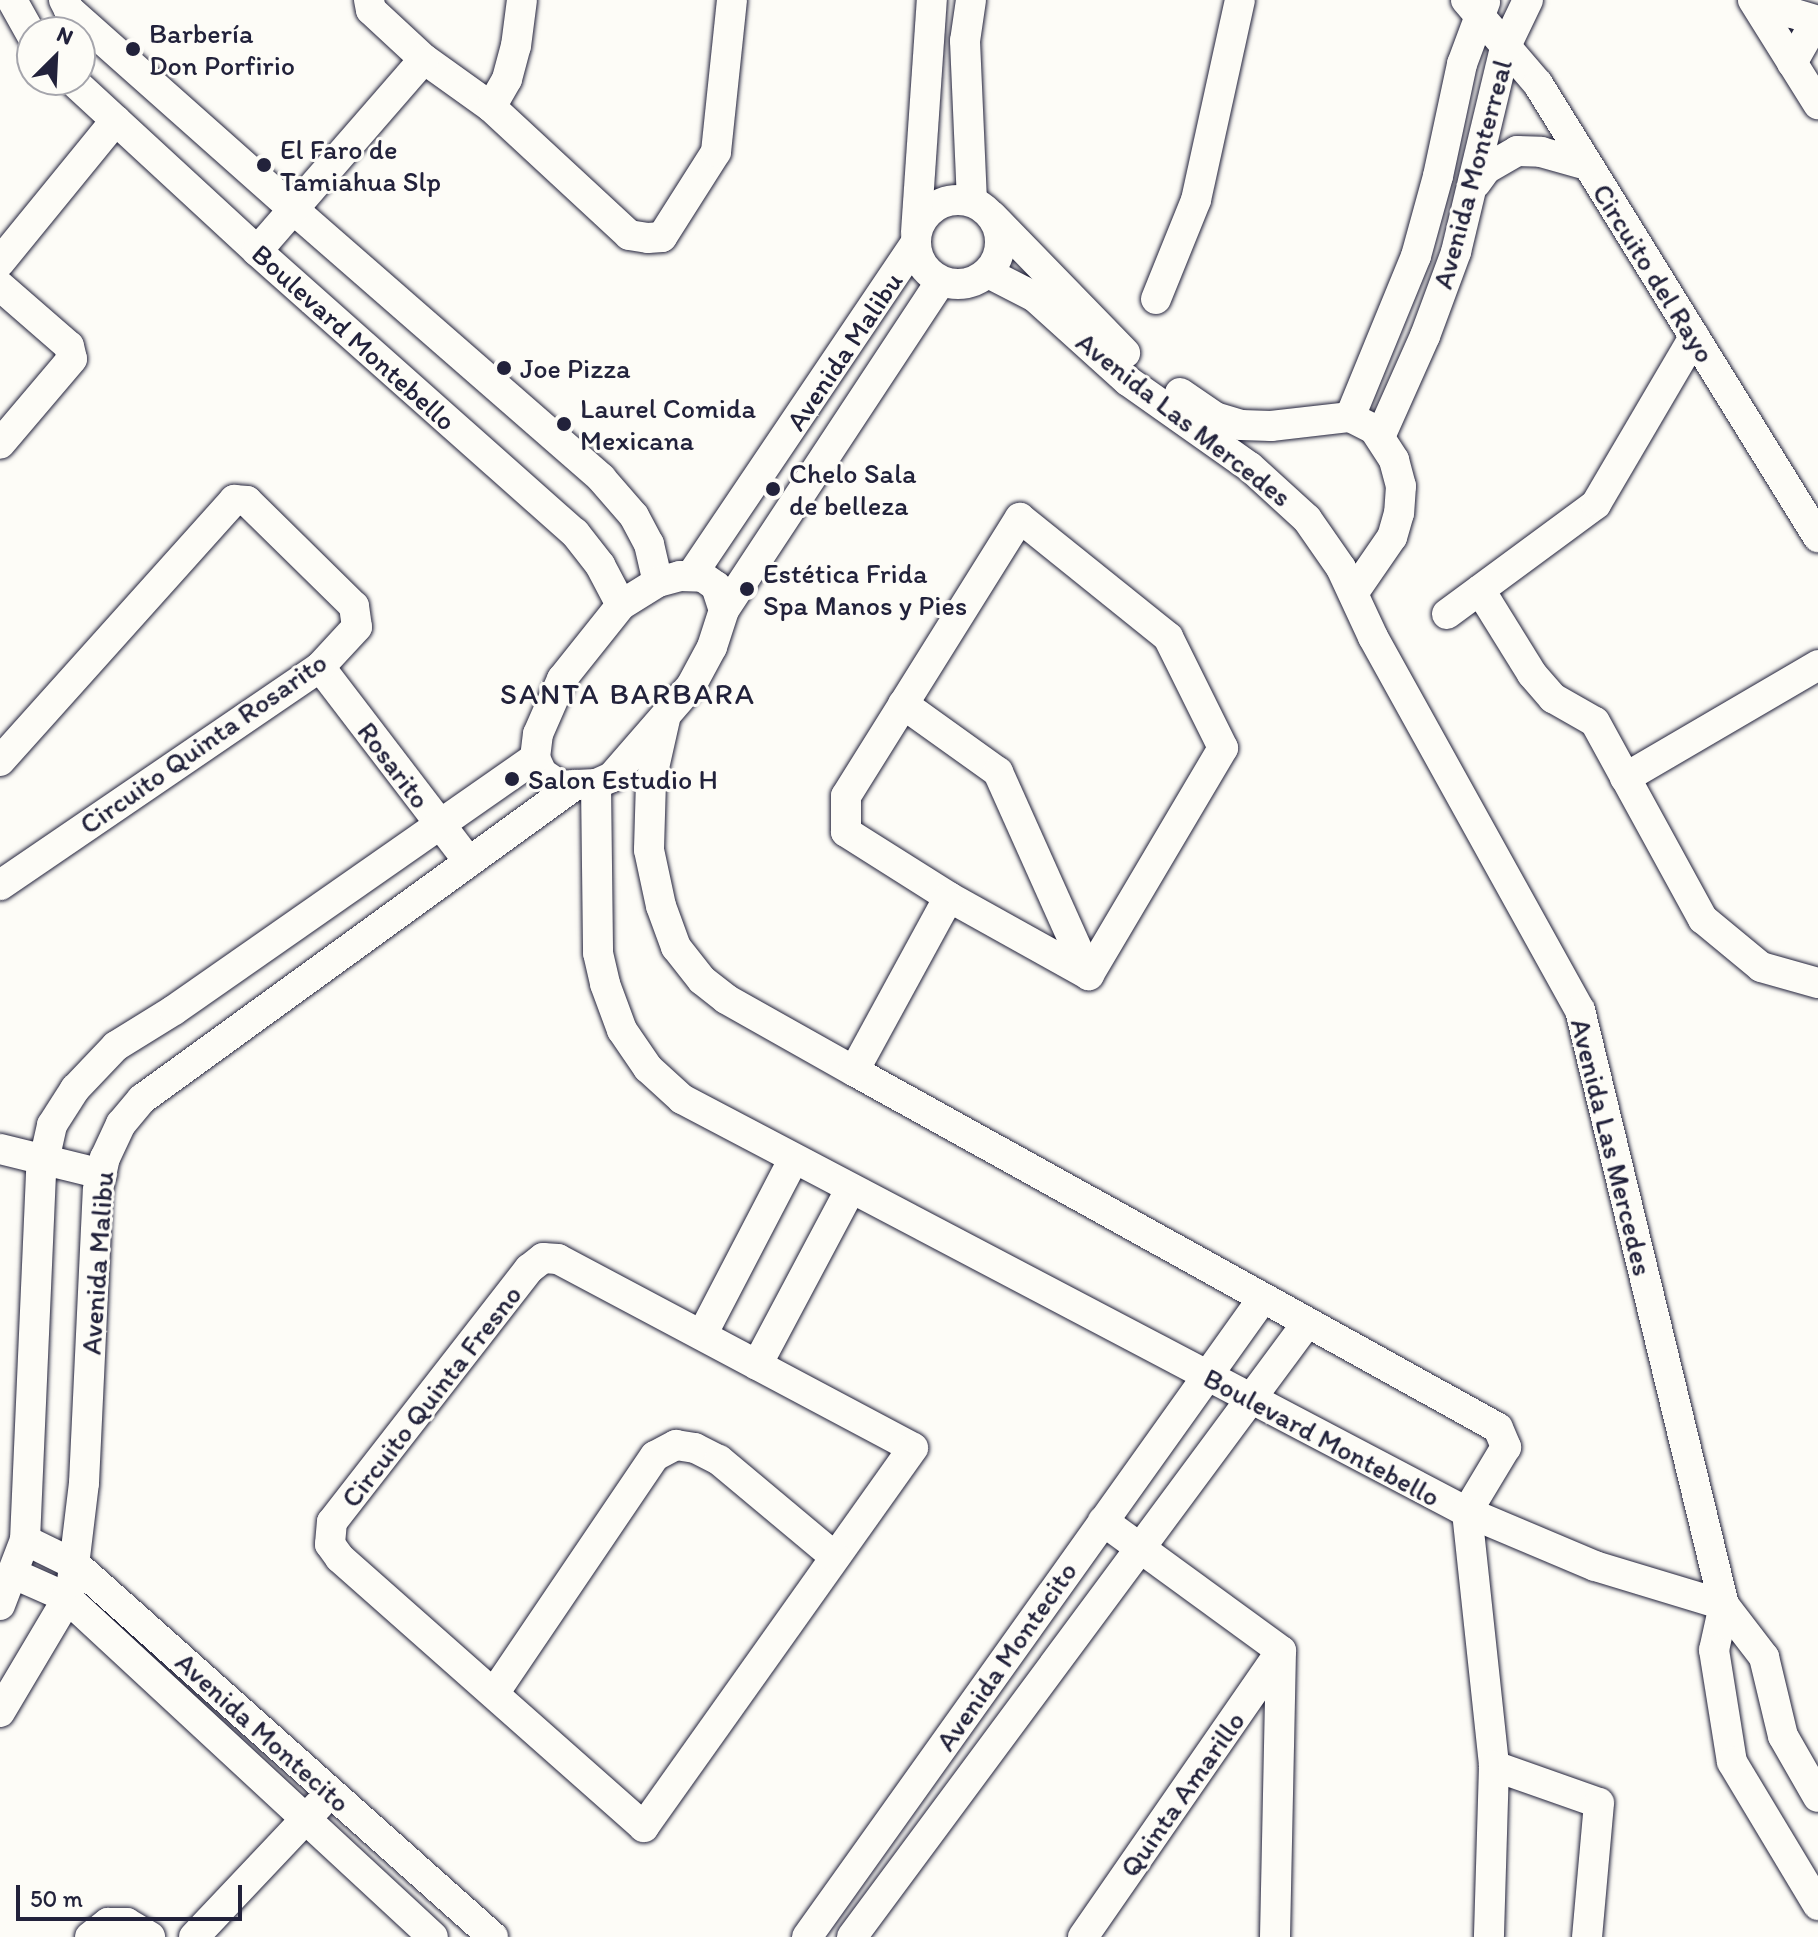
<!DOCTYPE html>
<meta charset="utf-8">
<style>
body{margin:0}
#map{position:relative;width:1818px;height:1937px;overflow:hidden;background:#fdfcf7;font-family:Itim,sans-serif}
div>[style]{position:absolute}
.roads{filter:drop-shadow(0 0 2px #22223b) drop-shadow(0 0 2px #22223b)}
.minor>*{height:30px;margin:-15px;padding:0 15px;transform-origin:15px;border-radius:15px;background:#fdfcf7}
.minor>.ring{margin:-15px;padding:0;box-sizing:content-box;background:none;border:30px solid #fdfcf7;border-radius:50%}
.dots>*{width:22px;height:22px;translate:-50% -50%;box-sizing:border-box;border:4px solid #fdfcf7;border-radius:50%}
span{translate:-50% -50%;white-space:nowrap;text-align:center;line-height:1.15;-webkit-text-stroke:6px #fdfcf7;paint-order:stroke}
.poi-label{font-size:28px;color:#22223b}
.left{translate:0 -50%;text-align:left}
.street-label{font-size:28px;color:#22223b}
.neighbourhood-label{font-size:30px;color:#22223b;letter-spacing:2px}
.north{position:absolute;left:16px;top:16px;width:80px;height:80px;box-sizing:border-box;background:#fdfcf7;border:2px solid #a5a5ac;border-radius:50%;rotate:24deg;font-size:22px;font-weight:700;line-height:32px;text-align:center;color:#22223b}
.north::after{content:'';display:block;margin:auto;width:28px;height:36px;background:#22223b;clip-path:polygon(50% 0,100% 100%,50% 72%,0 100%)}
.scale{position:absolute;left:16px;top:1885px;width:226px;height:36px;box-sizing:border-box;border:4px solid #22223b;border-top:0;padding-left:10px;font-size:24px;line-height:28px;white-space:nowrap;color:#22223b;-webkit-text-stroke:6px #fdfcf7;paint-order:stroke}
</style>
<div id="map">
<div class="roads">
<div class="minor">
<div style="left:12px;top:0;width:41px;rotate:60.9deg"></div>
<div style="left:64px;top:0;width:11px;rotate:63deg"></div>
<div style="left:69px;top:10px;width:300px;rotate:41.6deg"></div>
<div style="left:293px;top:209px;width:409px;rotate:41.1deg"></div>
<div style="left:601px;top:478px;width:50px;rotate:49deg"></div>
<div style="left:634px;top:516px;width:32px;rotate:62deg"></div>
<div style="left:649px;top:544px;width:39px;rotate:77deg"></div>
<div style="left:369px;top:0;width:10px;rotate:79deg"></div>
<div style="left:371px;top:10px;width:72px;rotate:42.8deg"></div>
<div style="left:424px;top:59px;width:82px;rotate:35.6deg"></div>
<div style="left:491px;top:107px;width:188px;rotate:42.8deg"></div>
<div style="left:629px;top:235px;width:19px;rotate:9deg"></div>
<div style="left:648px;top:238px;width:14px;rotate:-4deg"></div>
<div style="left:662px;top:237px;width:101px;rotate:-57.6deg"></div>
<div style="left:716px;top:152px;width:153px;rotate:-84deg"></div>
<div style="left:971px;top:0;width:41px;rotate:98.3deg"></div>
<div style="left:965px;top:41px;width:160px;rotate:87.5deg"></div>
<div style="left:1466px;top:0;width:111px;rotate:49.4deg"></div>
<div style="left:1538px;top:84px;width:533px;rotate:58.28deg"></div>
<div style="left:1753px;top:0;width:123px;rotate:58deg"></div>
<div style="left:1781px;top:0;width:17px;rotate:50deg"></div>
<div style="left:1792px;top:13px;width:27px;rotate:17deg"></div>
<div style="left:1792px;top:63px;width:48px;rotate:-60.3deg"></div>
<div style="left:72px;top:80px;width:252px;rotate:42.7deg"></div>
<div style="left:257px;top:251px;width:425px;rotate:41.6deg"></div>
<div style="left:575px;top:533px;width:41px;rotate:52deg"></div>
<div style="left:600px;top:565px;width:45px;rotate:62.3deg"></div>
<div style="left:491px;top:107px;width:32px;rotate:-60deg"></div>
<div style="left:507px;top:79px;width:34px;rotate:-75deg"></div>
<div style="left:516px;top:46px;width:46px;rotate:-82.6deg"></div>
<div style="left:1476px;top:183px;width:17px;rotate:-54deg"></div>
<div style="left:1486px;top:169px;width:36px;rotate:-30deg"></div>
<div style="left:1517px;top:151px;width:24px;rotate:2deg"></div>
<div style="left:1541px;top:152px;width:48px;rotate:15.8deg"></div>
<div class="ring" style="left:916px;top:200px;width:54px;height:54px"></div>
<div style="left:992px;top:216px;width:191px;rotate:45.8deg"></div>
<div style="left:916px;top:232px;width:233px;rotate:-86.1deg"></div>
<div style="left:257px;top:251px;width:254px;rotate:-49deg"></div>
<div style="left:0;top:262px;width:183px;rotate:-50.8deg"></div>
<div style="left:988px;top:273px;width:53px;rotate:27.1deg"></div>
<div style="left:1035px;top:297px;width:125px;rotate:42.1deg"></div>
<div style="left:1128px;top:381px;width:149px;rotate:35.2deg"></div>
<div style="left:1250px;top:467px;width:77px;rotate:42.4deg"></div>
<div style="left:1307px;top:519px;width:60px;rotate:55.2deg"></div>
<div style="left:1341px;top:568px;width:76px;rotate:65.1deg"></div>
<div style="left:1373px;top:637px;width:427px;rotate:61deg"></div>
<div style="left:1580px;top:1010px;width:612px;rotate:76.4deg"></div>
<div style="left:1724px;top:1605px;width:66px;rotate:52.4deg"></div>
<div style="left:1764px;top:1657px;width:81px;rotate:76.5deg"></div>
<div style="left:1783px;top:1736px;width:70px;rotate:60.2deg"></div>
<div style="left:0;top:286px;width:91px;rotate:41deg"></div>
<div style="left:69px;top:346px;width:13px;rotate:77deg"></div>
<div style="left:72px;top:359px;width:111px;rotate:130.3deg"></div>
<div style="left:1156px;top:299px;width:107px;rotate:-68deg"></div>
<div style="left:1196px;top:200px;width:205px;rotate:-77.6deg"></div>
<div style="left:1180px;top:393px;width:42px;rotate:34.4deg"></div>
<div style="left:1215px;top:417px;width:27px;rotate:17deg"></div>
<div style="left:1241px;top:425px;width:30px;rotate:2deg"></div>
<div style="left:1271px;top:426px;width:80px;rotate:-6.5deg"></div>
<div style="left:1350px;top:417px;width:27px;rotate:27deg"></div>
<div style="left:1374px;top:429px;width:37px;rotate:57deg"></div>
<div style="left:1394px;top:460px;width:27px;rotate:75deg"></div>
<div style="left:1401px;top:486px;width:27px;rotate:94deg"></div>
<div style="left:1399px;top:513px;width:25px;rotate:106deg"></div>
<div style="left:1392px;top:537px;width:67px;rotate:124.6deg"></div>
<div style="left:1350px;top:417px;width:174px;rotate:-67.7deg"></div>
<div style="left:1416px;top:256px;width:83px;rotate:-74.6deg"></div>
<div style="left:1438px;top:176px;width:115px;rotate:-77.9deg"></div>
<div style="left:1462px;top:64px;width:66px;rotate:-69.6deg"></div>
<div style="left:1380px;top:437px;width:111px;rotate:-66deg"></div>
<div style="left:1425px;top:336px;width:90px;rotate:-69.7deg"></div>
<div style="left:1456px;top:252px;width:210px;rotate:-76.5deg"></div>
<div style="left:1505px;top:48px;width:53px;rotate:-64.4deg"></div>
<div style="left:1020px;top:518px;width:190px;rotate:38.8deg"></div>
<div style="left:1168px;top:637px;width:124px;rotate:63.6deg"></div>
<div style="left:1223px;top:748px;width:264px;rotate:120.6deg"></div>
<div style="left:1089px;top:975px;width:160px;rotate:-150.9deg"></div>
<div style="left:949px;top:897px;width:122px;rotate:-147.7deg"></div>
<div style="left:846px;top:832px;width:36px;rotate:-90deg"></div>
<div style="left:846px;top:796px;width:328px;rotate:-58deg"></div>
<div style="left:680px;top:576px;width:23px;rotate:2deg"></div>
<div style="left:703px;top:577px;width:16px;rotate:35deg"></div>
<div style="left:716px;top:586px;width:25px;rotate:72deg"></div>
<div style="left:724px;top:610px;width:39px;rotate:108deg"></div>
<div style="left:712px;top:647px;width:44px;rotate:118.3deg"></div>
<div style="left:691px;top:686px;width:121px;rotate:131deg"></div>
<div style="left:612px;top:777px;width:17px;rotate:156deg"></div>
<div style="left:596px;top:784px;width:35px;rotate:177deg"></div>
<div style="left:561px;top:786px;width:23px;rotate:-146deg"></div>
<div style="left:542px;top:773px;width:17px;rotate:-115deg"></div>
<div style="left:535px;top:758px;width:24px;rotate:-83deg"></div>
<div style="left:538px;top:734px;width:60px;rotate:-66.4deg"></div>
<div style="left:562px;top:679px;width:95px;rotate:-51.4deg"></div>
<div style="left:621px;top:605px;width:44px;rotate:-31.9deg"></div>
<div style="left:658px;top:582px;width:23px;rotate:-15deg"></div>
<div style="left:691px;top:576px;width:400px;rotate:-56deg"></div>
<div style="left:1480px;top:590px;width:99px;rotate:58.2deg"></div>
<div style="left:1532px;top:674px;width:32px;rotate:49deg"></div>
<div style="left:1553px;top:698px;width:48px;rotate:29.7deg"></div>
<div style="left:1595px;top:722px;width:225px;rotate:61.3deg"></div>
<div style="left:1703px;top:919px;width:75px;rotate:39.6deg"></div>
<div style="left:1761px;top:967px;width:59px;rotate:15.7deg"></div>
<div style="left:724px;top:610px;width:394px;rotate:-56.6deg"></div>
<div style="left:1447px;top:614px;width:185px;rotate:-36.4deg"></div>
<div style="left:1596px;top:504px;width:194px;rotate:-59.6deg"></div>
<div style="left:320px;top:667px;width:245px;rotate:52.6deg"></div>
<div style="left:903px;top:704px;width:117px;rotate:35.6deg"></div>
<div style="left:998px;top:772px;width:222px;rotate:65.9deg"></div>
<div style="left:665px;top:719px;width:64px;rotate:102.7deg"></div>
<div style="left:651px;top:781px;width:69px;rotate:91.7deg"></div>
<div style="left:649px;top:850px;width:57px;rotate:77.9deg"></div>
<div style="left:661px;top:906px;width:44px;rotate:69.9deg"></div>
<div style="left:676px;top:947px;width:42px;rotate:51.8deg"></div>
<div style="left:702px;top:980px;width:31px;rotate:38deg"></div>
<div style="left:726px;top:999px;width:147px;rotate:29.4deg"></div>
<div style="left:854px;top:1071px;width:736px;rotate:29deg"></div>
<div style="left:1498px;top:1428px;width:21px;rotate:67deg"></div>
<div style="left:1506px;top:1447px;width:76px;rotate:121deg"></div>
<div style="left:0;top:761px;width:351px;rotate:-48.1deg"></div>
<div style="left:234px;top:500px;width:13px;rotate:4deg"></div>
<div style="left:247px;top:501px;width:150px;rotate:44.5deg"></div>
<div style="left:354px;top:606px;width:21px;rotate:82deg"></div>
<div style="left:357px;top:627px;width:54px;rotate:132.8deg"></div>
<div style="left:320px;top:667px;width:387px;rotate:145.7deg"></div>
<div style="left:1625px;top:778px;width:224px;rotate:-30.3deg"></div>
<div style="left:596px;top:784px;width:169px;rotate:89.3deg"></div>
<div style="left:598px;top:953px;width:32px;rotate:77deg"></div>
<div style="left:605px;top:984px;width:49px;rotate:69.7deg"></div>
<div style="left:622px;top:1030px;width:46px;rotate:55.6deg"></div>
<div style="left:648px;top:1068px;width:46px;rotate:42.4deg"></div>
<div style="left:682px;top:1099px;width:887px;rotate:27.75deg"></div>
<div style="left:1467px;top:1512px;width:139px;rotate:22.9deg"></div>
<div style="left:1595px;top:1566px;width:135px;rotate:16.8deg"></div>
<div style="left:854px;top:1071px;width:198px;rotate:-61.4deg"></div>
<div style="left:0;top:1149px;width:105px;rotate:13.8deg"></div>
<div style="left:543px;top:1258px;width:15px;rotate:4deg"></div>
<div style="left:558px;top:1259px;width:402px;rotate:28deg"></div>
<div style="left:913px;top:1448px;width:465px;rotate:125.4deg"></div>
<div style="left:644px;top:1827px;width:406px;rotate:-138.5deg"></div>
<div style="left:340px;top:1558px;width:17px;rotate:-126deg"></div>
<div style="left:330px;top:1544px;width:22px;rotate:-85deg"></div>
<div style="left:332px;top:1522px;width:321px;rotate:-52.1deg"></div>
<div style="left:529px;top:1269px;width:18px;rotate:-38deg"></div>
<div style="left:702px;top:1335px;width:199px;rotate:-62.5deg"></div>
<div style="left:757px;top:1365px;width:200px;rotate:-62deg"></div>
<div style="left:1467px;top:1512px;width:255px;rotate:83.9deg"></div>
<div style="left:1494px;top:1766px;width:171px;rotate:91.7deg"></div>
<div style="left:1103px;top:1521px;width:220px;rotate:36.1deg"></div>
<div style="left:25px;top:1540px;width:57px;rotate:26.1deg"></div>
<div style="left:76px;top:1565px;width:559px;rotate:41.74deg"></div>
<div style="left:14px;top:1574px;width:57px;rotate:23.9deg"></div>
<div style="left:66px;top:1597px;width:500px;rotate:42.81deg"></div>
<div style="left:0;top:1605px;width:70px;rotate:-69deg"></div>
<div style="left:25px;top:1540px;width:366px;rotate:-87.5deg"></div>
<div style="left:41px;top:1174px;width:50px;rotate:-77.3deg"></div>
<div style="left:52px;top:1125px;width:43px;rotate:-57.4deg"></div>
<div style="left:75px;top:1089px;width:59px;rotate:-46.4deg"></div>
<div style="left:116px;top:1046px;width:68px;rotate:-31.8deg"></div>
<div style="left:174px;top:1010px;width:440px;rotate:-34.9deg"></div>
<div style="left:1724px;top:1605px;width:46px;rotate:102.5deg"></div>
<div style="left:1714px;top:1650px;width:113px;rotate:80.9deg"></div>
<div style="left:1732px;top:1762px;width:167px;rotate:59deg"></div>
<div style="left:495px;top:1692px;width:285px;rotate:-55.9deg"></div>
<div style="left:655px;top:1456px;width:24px;rotate:-28deg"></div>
<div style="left:676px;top:1445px;width:19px;rotate:9deg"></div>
<div style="left:695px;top:1448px;width:27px;rotate:27deg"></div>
<div style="left:719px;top:1460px;width:151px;rotate:39.9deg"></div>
<div style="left:0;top:1712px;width:123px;rotate:-59.3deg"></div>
<div style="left:63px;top:1606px;width:26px;rotate:-69deg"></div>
<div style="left:72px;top:1582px;width:100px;rotate:-83.1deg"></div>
<div style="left:84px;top:1483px;width:293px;rotate:-87.3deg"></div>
<div style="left:98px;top:1190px;width:33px;rotate:-78deg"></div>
<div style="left:105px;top:1158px;width:38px;rotate:-65deg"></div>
<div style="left:121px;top:1124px;width:33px;rotate:-50deg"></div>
<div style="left:142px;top:1099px;width:535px;rotate:-35.95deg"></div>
<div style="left:1494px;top:1766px;width:111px;rotate:19.4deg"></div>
<div style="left:1599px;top:1803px;width:135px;rotate:95.1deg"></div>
<div style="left:90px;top:1937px;width:23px;rotate:-38deg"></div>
<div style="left:108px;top:1923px;width:19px"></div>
<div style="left:127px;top:1923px;width:27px;rotate:31deg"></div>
<div style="left:194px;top:1937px;width:182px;rotate:-46.6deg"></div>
<div style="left:807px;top:1937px;width:785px;rotate:-54.49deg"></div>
<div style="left:852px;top:1937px;width:764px;rotate:-53.46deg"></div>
<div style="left:1083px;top:1937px;width:348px;rotate:-55.3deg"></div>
<div style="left:1275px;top:1937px;width:286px;rotate:-88.8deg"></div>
</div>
</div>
<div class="dots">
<div style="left:133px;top:49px;background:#22223b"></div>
<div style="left:264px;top:165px;background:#22223b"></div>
<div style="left:504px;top:368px;background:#22223b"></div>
<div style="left:564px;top:424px;background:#22223b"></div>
<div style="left:773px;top:489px;background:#22223b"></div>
<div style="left:747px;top:589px;background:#22223b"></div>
<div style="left:512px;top:779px;background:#22223b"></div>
</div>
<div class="poi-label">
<span class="left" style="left:149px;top:49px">Barbería<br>Don Porfirio</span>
<span class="left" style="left:280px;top:165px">El Faro de<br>Tamiahua Slp</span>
<span class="left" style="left:520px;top:368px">Joe Pizza</span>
<span class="left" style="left:580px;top:424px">Laurel Comida<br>Mexicana</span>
<span class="left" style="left:789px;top:489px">Chelo Sala<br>de belleza</span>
<span class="left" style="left:763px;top:589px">Estética Frida<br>Spa Manos y Pies</span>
<span class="left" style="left:528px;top:779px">Salon Estudio H</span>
</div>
<div class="street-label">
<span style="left:1472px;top:174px;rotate:-75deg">Avenida Monterreal</span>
<span style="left:1654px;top:273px;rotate:58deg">Circuito del Rayo</span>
<span style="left:354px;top:337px;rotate:42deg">Boulevard Montebello</span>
<span style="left:844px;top:351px;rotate:-56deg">Avenida Malibu</span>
<span style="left:1184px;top:419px;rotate:38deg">Avenida Las Mercedes</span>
<span style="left:203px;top:743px;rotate:-35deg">Circuito Quinta Rosarito</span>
<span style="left:394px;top:765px;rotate:53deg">Rosarito</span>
<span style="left:1612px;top:1147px;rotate:76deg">Avenida Las Mercedes</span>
<span style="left:97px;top:1263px;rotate:-86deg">Avenida Malibu</span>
<span style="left:431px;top:1396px;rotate:-52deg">Circuito Quinta Fresno</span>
<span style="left:1322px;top:1437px;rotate:28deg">Boulevard Montebello</span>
<span style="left:1006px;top:1656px;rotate:-55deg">Avenida Montecito</span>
<span style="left:263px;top:1732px;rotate:42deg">Avenida Montecito</span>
<span style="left:1182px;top:1794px;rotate:-55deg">Quinta Amarillo</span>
</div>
<div class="neighbourhood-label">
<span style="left:628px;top:694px">SANTA BARBARA</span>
</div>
<div class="north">N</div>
<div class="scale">50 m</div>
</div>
